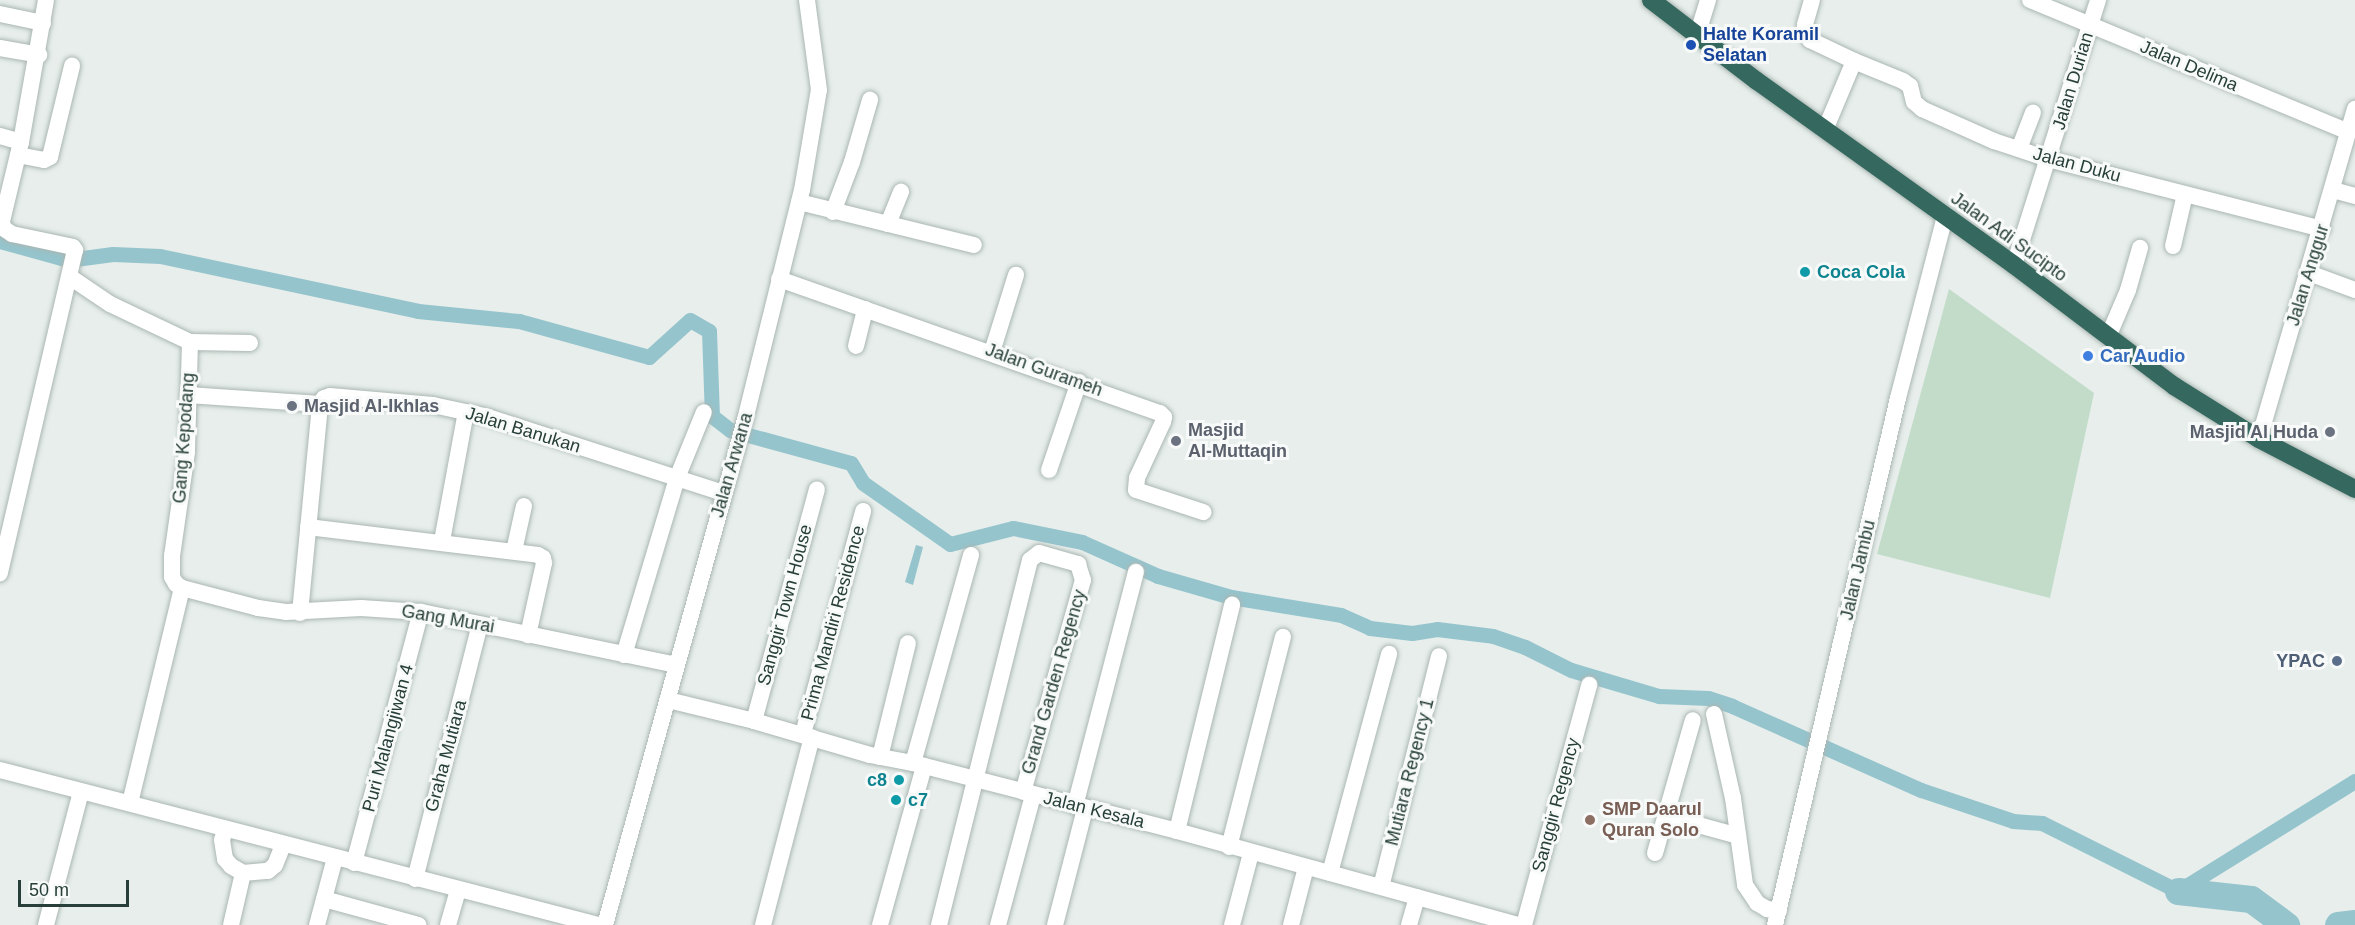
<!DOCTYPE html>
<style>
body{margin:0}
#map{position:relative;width:2355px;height:925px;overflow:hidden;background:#e7eeeb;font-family:Helvetica,sans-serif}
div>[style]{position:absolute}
.green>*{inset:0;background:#c2dcc9}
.water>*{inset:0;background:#95c4cd}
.canal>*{height:15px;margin:-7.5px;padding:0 7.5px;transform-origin:7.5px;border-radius:7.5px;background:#95c4cd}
.river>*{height:27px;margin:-13.5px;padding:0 13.5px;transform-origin:13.5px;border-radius:13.5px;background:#95c4cd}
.roads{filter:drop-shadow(0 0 2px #aab6b2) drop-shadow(0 0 2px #aab6b2)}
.minor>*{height:16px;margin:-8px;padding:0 8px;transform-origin:8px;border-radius:8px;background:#fff}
.highway>*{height:18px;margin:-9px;padding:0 9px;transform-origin:9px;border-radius:9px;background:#35685e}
.dots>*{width:16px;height:16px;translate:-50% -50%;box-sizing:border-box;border:3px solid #f7faf9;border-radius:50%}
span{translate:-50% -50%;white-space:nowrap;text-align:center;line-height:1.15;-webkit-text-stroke:6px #f7faf9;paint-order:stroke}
.transit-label{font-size:18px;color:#164399;font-weight:700}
.left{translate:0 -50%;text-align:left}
.street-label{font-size:18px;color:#273f38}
.culture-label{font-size:18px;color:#0d838f;font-weight:700}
.right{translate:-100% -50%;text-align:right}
.shop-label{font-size:18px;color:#366cbe;font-weight:700}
.worship-label{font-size:18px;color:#5b616d;font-weight:700}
.service-label{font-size:18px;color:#4e5e75;font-weight:700}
.education-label{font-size:18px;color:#785e54;font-weight:700}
.scale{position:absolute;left:18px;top:880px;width:111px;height:27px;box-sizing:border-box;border:3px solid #273f38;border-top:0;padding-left:8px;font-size:18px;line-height:21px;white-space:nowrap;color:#273f38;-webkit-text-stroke:4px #f7faf9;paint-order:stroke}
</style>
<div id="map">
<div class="green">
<div style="clip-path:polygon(1949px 289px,2094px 393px,2050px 598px,1877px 554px)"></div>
</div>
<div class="water">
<div style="clip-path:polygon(916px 545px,923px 547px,913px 585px,905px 582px)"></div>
</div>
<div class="canal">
<div style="left:0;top:241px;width:71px;rotate:15.6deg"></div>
<div style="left:68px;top:260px;width:45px;rotate:-7.6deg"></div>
<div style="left:113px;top:254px;width:47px;rotate:2.4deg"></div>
<div style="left:160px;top:256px;width:264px;rotate:12deg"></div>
<div style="left:418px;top:311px;width:101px;rotate:5.7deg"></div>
<div style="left:519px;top:321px;width:135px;rotate:15.5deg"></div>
<div style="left:649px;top:357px;width:55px;rotate:-42.1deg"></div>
<div style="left:690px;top:320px;width:22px;rotate:30deg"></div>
<div style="left:709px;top:331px;width:85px;rotate:88deg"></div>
<div style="left:712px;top:416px;width:23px;rotate:38deg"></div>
<div style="left:730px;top:430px;width:125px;rotate:15.3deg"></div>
<div style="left:851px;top:463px;width:23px;rotate:59deg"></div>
<div style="left:863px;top:483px;width:106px;rotate:35deg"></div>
<div style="left:950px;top:544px;width:65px;rotate:-14.3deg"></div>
<div style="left:1013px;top:528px;width:70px;rotate:11.5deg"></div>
<div style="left:1082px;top:542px;width:83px;rotate:24.1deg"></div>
<div style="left:1158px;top:576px;width:76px;rotate:16deg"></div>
<div style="left:1231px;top:597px;width:111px;rotate:9.3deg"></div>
<div style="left:1341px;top:615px;width:32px;rotate:24deg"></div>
<div style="left:1370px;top:628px;width:42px;rotate:6.8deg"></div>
<div style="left:1412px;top:633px;width:25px;rotate:-9deg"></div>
<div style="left:1437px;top:629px;width:56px;rotate:7.1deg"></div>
<div style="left:1493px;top:636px;width:34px;rotate:19deg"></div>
<div style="left:1525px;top:647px;width:51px;rotate:26.6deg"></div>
<div style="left:1571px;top:670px;width:92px;rotate:16.5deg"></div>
<div style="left:1659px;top:696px;width:49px;rotate:2.3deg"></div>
<div style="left:1708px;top:698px;width:25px;rotate:18deg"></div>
<div style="left:1732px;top:706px;width:207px;rotate:24deg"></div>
<div style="left:1921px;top:790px;width:97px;rotate:18.6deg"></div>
<div style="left:2013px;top:821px;width:29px;rotate:4deg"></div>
<div style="left:2042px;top:823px;width:152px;rotate:26.6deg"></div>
<div style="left:2178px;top:891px;width:208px;rotate:-31.9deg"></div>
</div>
<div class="river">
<div style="left:2178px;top:891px;width:73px;rotate:6.3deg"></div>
<div style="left:2251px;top:899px;width:44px;rotate:36.6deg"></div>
<div style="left:2338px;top:925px;width:17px;rotate:-7deg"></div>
</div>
<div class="roads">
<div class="minor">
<div style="left:1812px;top:0;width:26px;rotate:106deg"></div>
<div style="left:1805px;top:25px;width:16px;rotate:72deg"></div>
<div style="left:1810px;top:40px;width:49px;rotate:25.5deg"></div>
<div style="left:1854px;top:61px;width:75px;rotate:112.8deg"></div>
<div style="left:2030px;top:0;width:344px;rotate:22.5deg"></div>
<div style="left:0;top:14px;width:44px;rotate:11.8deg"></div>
<div style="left:1697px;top:36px;width:38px;rotate:-73deg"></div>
<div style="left:0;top:48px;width:40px;rotate:10deg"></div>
<div style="left:1854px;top:61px;width:53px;rotate:22.2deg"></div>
<div style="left:1903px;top:81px;width:9px;rotate:36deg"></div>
<div style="left:1910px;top:86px;width:16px;rotate:76deg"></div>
<div style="left:1914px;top:102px;width:11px;rotate:41deg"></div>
<div style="left:1922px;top:109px;width:79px;rotate:24deg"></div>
<div style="left:1994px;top:141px;width:57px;rotate:18.4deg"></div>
<div style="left:2048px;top:159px;width:283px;rotate:14.3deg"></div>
<div style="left:0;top:136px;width:22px;rotate:16deg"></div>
<div style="left:21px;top:142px;width:81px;rotate:103.5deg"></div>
<div style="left:2px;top:221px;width:7px;rotate:82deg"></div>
<div style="left:3px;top:228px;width:11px;rotate:34deg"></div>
<div style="left:12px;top:234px;width:62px;rotate:12deg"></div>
<div style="left:73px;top:247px;width:4px;rotate:56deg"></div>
<div style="left:75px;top:250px;width:332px;rotate:103.1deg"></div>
<div style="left:21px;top:142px;width:144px;rotate:-80deg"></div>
<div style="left:2019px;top:149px;width:39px;rotate:-69deg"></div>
<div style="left:18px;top:155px;width:26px;rotate:11deg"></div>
<div style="left:44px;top:160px;width:7px;rotate:-27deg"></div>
<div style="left:50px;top:157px;width:94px;rotate:-76.4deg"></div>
<div style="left:2333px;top:190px;width:23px;rotate:15deg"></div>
<div style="left:799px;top:202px;width:180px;rotate:13.8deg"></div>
<div style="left:833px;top:212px;width:53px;rotate:-69.2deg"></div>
<div style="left:852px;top:162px;width:65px;rotate:-73.8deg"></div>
<div style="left:888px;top:224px;width:35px;rotate:-68deg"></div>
<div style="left:2173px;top:246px;width:53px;rotate:-77deg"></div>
<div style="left:2014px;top:265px;width:278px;rotate:-72.4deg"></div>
<div style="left:2309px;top:273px;width:49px;rotate:20.3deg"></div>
<div style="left:70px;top:277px;width:48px;rotate:34deg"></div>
<div style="left:110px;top:304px;width:89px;rotate:25.4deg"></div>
<div style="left:779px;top:279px;width:404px;rotate:19.4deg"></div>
<div style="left:1160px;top:413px;width:6px;rotate:45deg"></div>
<div style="left:1164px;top:417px;width:5px;rotate:101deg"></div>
<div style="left:1163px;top:422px;width:62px;rotate:114.9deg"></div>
<div style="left:1137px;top:478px;width:12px;rotate:95deg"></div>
<div style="left:1136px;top:490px;width:71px;rotate:18.2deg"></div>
<div style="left:2108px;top:337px;width:51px;rotate:-66.9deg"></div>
<div style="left:2128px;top:290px;width:44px;rotate:-74.1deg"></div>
<div style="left:250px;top:343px;width:60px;rotate:-179deg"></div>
<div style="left:190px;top:342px;width:110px;rotate:91.6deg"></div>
<div style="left:187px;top:452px;width:105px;rotate:98.2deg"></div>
<div style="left:172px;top:556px;width:21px;rotate:90deg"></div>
<div style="left:172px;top:577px;width:8px;rotate:60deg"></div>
<div style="left:176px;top:584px;width:7px;rotate:34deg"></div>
<div style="left:182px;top:588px;width:79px;rotate:14.7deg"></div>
<div style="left:258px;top:608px;width:28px;rotate:8deg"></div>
<div style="left:286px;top:612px;width:75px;rotate:-3.1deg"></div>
<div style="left:361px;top:608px;width:60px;rotate:3.8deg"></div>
<div style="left:421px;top:612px;width:261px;rotate:11.7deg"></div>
<div style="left:856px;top:346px;width:38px;rotate:-76deg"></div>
<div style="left:992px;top:352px;width:81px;rotate:-72.7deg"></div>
<div style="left:188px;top:395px;width:132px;rotate:3.9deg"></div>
<div style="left:320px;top:404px;width:7px;rotate:-56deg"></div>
<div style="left:324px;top:398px;width:6px;rotate:-18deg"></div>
<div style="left:330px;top:396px;width:103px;rotate:5deg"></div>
<div style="left:433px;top:405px;width:56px;rotate:12.3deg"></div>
<div style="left:488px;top:417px;width:247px;rotate:17.9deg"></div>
<div style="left:2259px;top:439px;width:344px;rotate:-73.8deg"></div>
<div style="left:1049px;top:470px;width:93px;rotate:-71.2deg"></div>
<div style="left:308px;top:527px;width:232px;rotate:6.9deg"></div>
<div style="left:538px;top:555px;width:6px;rotate:31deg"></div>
<div style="left:543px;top:558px;width:5px;rotate:79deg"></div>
<div style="left:544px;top:563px;width:74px;rotate:102.5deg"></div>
<div style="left:442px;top:541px;width:131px;rotate:-79.5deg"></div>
<div style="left:514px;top:551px;width:46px;rotate:-77.5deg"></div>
<div style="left:300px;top:613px;width:210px;rotate:-84.5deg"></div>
<div style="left:624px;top:655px;width:185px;rotate:-73.3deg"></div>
<div style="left:677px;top:478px;width:71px;rotate:-67.8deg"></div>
<div style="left:668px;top:700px;width:89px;rotate:13.7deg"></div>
<div style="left:754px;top:721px;width:121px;rotate:16.3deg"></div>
<div style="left:870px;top:755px;width:44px;rotate:10.5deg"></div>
<div style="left:913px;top:763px;width:273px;rotate:14.4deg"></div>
<div style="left:1177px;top:831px;width:355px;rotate:15.4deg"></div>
<div style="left:1714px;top:714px;width:86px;rotate:77.3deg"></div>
<div style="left:1733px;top:798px;width:88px;rotate:82.1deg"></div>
<div style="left:1745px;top:885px;width:22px;rotate:56deg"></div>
<div style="left:1757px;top:903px;width:12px;rotate:31deg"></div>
<div style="left:1767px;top:909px;width:12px;rotate:9deg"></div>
<div style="left:754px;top:721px;width:240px;rotate:-74.8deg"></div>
<div style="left:803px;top:734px;width:231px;rotate:-74.9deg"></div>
<div style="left:880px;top:757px;width:117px;rotate:-76.2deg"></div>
<div style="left:913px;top:763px;width:216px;rotate:-74.4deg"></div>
<div style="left:0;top:770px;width:618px;rotate:14.53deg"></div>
<div style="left:130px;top:803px;width:221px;rotate:-76.4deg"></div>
<div style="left:1075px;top:806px;width:242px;rotate:-75.4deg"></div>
<div style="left:1666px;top:816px;width:75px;rotate:15.5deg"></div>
<div style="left:225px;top:830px;width:10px;rotate:107deg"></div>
<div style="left:222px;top:840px;width:19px;rotate:81deg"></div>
<div style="left:225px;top:859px;width:9px;rotate:49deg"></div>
<div style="left:231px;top:866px;width:14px;rotate:30deg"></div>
<div style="left:243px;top:873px;width:25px;rotate:-5deg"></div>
<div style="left:268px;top:871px;width:9px;rotate:-41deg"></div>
<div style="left:275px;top:865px;width:22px;rotate:-68deg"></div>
<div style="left:1177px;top:831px;width:233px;rotate:-76.3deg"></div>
<div style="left:1229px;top:847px;width:217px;rotate:-75.6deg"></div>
<div style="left:1655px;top:853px;width:138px;rotate:-74.1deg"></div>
<div style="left:354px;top:863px;width:260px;rotate:-75.1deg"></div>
<div style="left:1330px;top:873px;width:227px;rotate:-74.9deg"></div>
<div style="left:415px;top:879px;width:255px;rotate:-75.7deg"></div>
<div style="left:1381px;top:887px;width:238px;rotate:-75.9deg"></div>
<div style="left:324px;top:899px;width:98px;rotate:15.3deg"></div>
<div style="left:46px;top:925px;width:138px;rotate:-75.3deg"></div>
<div style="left:231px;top:925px;width:53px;rotate:-77deg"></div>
<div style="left:317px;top:925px;width:69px;rotate:-75deg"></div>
<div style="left:448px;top:925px;width:37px;rotate:-74deg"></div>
<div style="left:605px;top:925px;width:524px;rotate:-74.51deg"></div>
<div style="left:745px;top:420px;width:237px;rotate:-76.1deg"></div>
<div style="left:802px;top:190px;width:101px;rotate:-80.4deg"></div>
<div style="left:819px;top:90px;width:91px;rotate:-97.6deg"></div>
<div style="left:763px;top:925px;width:194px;rotate:-75.4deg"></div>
<div style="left:880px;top:925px;width:165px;rotate:-74.5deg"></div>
<div style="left:939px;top:925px;width:376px;rotate:-76deg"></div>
<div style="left:1030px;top:560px;width:11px;rotate:-38deg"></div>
<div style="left:1039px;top:553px;width:41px;rotate:15.8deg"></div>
<div style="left:1078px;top:564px;width:17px;rotate:73deg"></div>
<div style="left:1083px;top:580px;width:220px;rotate:105.8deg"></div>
<div style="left:998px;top:925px;width:135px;rotate:-74.9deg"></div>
<div style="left:1055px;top:925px;width:120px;rotate:-75.5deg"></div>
<div style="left:1232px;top:925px;width:74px;rotate:-75.2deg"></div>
<div style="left:1291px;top:925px;width:60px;rotate:-75.5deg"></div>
<div style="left:1409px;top:925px;width:29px;rotate:-74deg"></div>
<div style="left:1524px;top:925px;width:249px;rotate:-74.8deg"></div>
<div style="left:1775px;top:925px;width:541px;rotate:-76.86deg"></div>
<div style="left:1898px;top:398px;width:188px;rotate:-75.5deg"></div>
</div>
<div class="highway">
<div style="left:1651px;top:0;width:133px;rotate:37.4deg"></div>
<div style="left:1757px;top:81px;width:316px;rotate:35.6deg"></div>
<div style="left:2014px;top:265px;width:201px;rotate:37.1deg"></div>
<div style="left:2174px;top:386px;width:100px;rotate:31.9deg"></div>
<div style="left:2259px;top:439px;width:108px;rotate:27.5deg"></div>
</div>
</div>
<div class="dots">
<div style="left:1691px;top:45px;background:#1a4fb4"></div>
<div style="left:1805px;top:272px;background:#0f9aa8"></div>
<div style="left:2088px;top:356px;background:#3f7fe0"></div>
<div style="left:292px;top:406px;background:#6b7280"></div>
<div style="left:2330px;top:432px;background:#6b7280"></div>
<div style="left:1176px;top:441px;background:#6b7280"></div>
<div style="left:2337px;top:661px;background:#5c6f8a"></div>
<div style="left:899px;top:780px;background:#0f9aa8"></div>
<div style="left:896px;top:800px;background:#0f9aa8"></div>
<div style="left:1590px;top:820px;background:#8d6e63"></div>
</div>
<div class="transit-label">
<span class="left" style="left:1703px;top:45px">Halte Koramil<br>Selatan</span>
</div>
<div class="street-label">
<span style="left:2189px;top:66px;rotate:23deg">Jalan Delima</span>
<span style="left:2073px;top:81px;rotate:-73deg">Jalan Durian</span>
<span style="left:2077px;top:165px;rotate:15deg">Jalan Duku</span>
<span style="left:2009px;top:237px;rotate:36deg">Jalan Adi Sucipto</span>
<span style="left:2308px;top:275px;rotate:-73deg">Jalan Anggur</span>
<span style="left:1044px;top:370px;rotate:20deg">Jalan Gurameh</span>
<span style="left:523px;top:430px;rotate:17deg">Jalan Banukan</span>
<span style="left:184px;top:438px;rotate:-86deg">Gang Kepodang</span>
<span style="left:732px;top:465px;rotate:-74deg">Jalan Arwana</span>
<span style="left:1858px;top:570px;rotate:-77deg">Jalan Jambu</span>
<span style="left:785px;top:605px;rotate:-75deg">Sanggir Town House</span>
<span style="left:448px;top:619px;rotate:10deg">Gang Murai</span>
<span style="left:833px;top:623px;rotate:-75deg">Prima Mandiri Residence</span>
<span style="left:1054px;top:682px;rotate:-74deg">Grand Garden Regency</span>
<span style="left:388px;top:738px;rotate:-75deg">Puri Malangjiwan 4</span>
<span style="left:446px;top:756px;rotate:-75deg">Graha Mutiara</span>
<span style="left:1410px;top:772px;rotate:-76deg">Mutiara Regency 1</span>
<span style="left:1556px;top:805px;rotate:-75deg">Sanggir Regency</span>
<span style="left:1094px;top:810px;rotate:14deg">Jalan Kesala</span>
</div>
<div class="culture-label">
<span class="left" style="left:1817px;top:272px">Coca Cola</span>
<span class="right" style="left:887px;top:780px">c8</span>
<span class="left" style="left:908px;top:800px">c7</span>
</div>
<div class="shop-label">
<span class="left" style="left:2100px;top:356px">Car Audio</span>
</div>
<div class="worship-label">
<span class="left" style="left:304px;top:406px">Masjid Al-Ikhlas</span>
<span class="left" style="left:1188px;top:441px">Masjid<br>Al-Muttaqin</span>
<span class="right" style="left:2318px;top:432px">Masjid Al Huda</span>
</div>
<div class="service-label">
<span class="right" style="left:2325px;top:661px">YPAC</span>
</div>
<div class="education-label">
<span class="left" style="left:1602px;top:820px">SMP Daarul<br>Quran Solo</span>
</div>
<div class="scale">50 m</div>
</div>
